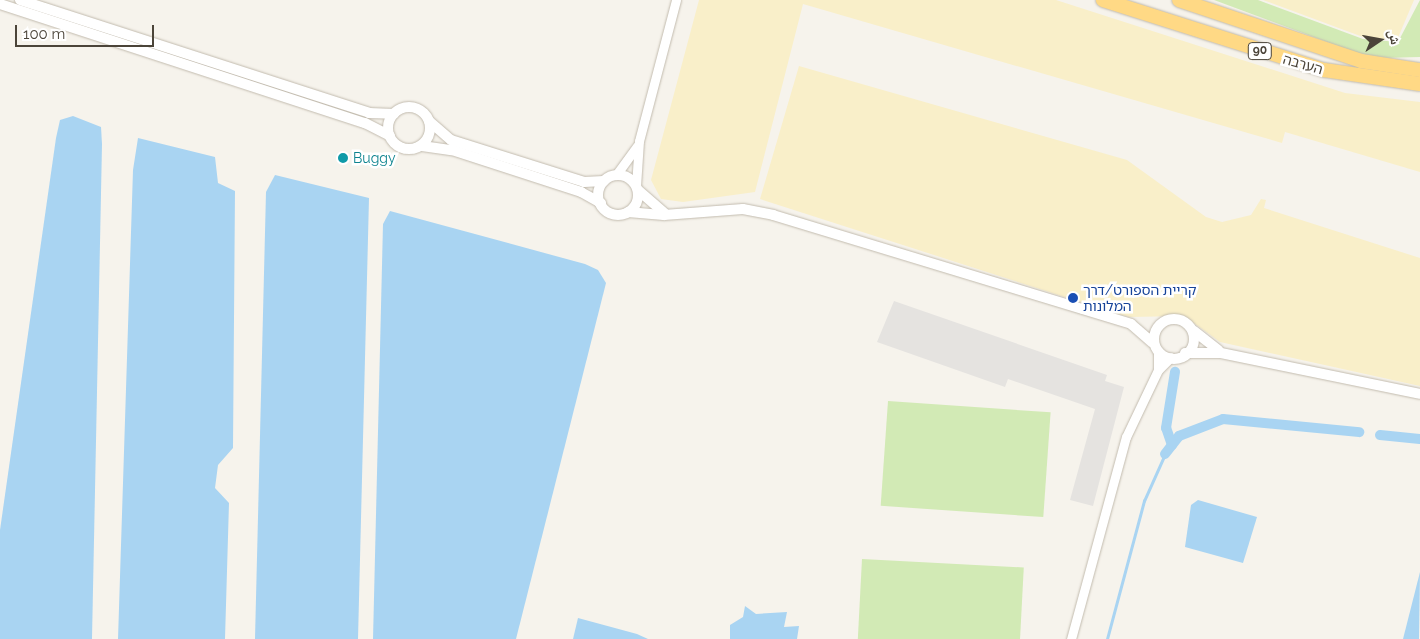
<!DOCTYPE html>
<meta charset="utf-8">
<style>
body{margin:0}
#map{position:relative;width:1420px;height:639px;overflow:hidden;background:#f6f3ec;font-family:Raleway,"Noto Naskh Arabic","Noto Sans Hebrew",sans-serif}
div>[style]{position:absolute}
.green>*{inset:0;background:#d2eab5;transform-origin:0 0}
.sand>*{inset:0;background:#f9efc9}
.parking>*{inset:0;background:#e5e3e0}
.water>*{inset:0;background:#a9d4f2}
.stream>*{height:2.5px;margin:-1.25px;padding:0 1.25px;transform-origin:1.25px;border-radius:1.25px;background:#a9d4f2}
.canal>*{height:10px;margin:-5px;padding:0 5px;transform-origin:5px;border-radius:5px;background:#a9d4f2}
.roads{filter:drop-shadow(0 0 1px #c2bbae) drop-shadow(0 0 1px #c2bbae)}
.minor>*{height:9px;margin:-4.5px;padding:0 4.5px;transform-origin:4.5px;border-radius:4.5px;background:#fff}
.tertiary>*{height:10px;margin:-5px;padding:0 5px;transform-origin:5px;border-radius:5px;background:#fff}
.tertiary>.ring{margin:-5px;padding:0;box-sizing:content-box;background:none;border:10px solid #fff;border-radius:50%}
.trunk>*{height:14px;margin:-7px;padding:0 7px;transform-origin:7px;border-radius:7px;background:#ffd985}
.dots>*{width:14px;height:14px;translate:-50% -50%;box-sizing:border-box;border:2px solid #fff;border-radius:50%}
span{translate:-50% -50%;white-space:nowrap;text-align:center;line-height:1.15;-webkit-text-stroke:5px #fff;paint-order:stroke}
.shield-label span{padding:1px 4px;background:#fff;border:1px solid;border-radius:4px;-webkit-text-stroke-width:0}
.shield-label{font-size:12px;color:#4b4439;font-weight:700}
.street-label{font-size:14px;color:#4b4439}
.culture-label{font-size:14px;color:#0d838f}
.left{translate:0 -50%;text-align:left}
.transit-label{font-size:14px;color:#164399}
.north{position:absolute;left:1355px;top:15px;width:50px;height:50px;-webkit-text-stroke:4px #fff;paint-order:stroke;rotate:78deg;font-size:14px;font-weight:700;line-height:20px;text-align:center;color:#4b4439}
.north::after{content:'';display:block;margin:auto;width:18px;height:22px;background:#4b4439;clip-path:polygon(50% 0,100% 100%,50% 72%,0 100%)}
.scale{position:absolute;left:15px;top:25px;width:139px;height:22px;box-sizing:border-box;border:2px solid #4b4439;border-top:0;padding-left:6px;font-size:15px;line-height:18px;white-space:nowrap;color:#4b4439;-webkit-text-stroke:4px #fff;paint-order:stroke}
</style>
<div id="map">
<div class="green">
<div style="clip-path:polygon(1214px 0,1258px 0,1363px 39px,1398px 42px,1420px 0,1420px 57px,1381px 58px,1354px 52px)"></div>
<div style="left:888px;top:401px;width:163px;height:105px;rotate:4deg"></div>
<div style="left:862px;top:559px;width:162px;height:80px;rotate:3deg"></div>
</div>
<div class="sand">
<div style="clip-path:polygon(699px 0,1056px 0,1345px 93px,1420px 102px,1420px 172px,1285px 132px,1282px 143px,803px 4px,755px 192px,683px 202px,661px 199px,651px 180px)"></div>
<div style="clip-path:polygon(1263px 0,1414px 0,1397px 40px,1363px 37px)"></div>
<div style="clip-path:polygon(799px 66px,1127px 160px,1206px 217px,1222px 222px,1251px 215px,1261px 199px,1266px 200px,1264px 208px,1420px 258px,1420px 386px,1220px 342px,1184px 316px,1129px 317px,1111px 312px,760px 199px)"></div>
</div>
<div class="parking">
<div style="clip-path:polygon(894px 301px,1107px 375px,1105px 381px,1124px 387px,1093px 506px,1070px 500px,1095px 409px,1008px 379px,1005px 387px,877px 342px)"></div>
</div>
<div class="water">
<div style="clip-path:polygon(73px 116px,101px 127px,102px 144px,92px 639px,0 639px,0 530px,56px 138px,60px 120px)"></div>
<div style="clip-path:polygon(138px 138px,215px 157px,218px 183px,235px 191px,233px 448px,218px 465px,215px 488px,229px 503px,225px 639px,118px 639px,133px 170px)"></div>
<div style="clip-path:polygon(275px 175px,369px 198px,358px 639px,255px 639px,266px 192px)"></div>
<div style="clip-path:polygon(390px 211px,585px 264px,598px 270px,606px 283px,516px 639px,373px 639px,383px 224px)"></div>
<div style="clip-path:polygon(1198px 500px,1257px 517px,1243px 563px,1185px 547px,1191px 505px)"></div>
<div style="clip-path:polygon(1420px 572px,1419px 639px,1403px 639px)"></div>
<div style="clip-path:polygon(745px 606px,756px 614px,787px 612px,784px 627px,799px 626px,797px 639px,730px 639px,730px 625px,743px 617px)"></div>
<div style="clip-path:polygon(578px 618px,637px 634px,648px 639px,573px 639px)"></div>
</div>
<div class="stream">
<div style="left:1107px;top:639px;width:143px;rotate:-75deg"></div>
<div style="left:1144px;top:501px;width:51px;rotate:-65.9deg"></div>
</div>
<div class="canal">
<div style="left:1380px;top:435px;width:40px;rotate:5.7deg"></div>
<div style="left:1172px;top:445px;width:18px;rotate:-109deg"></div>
<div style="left:1166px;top:428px;width:57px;rotate:-80.9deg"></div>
<div style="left:1165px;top:454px;width:23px;rotate:-52deg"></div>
<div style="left:1179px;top:436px;width:47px;rotate:-21.1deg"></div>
<div style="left:1223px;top:419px;width:137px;rotate:5.5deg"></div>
</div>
<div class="roads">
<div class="minor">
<div style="left:616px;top:175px;width:36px;rotate:-54deg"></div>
<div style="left:636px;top:186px;width:45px;rotate:-86.2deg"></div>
<div style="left:639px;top:141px;width:146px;rotate:-75.3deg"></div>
<div style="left:1158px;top:353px;width:16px;rotate:90deg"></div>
<div style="left:1071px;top:639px;width:209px;rotate:-74.8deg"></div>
<div style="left:1126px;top:437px;width:74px;rotate:-64.5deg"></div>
<div style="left:1158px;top:370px;width:18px;rotate:-45deg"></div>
</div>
<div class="tertiary">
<div style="left:20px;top:0;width:367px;rotate:17.9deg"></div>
<div style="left:369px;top:113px;width:25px;rotate:2deg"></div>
<div style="left:0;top:4px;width:384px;rotate:18.1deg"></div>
<div style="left:365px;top:123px;width:28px;rotate:27deg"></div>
<div class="ring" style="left:388px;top:107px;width:32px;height:32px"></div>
<div style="left:429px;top:121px;width:29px;rotate:41deg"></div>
<div style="left:451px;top:140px;width:139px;rotate:17.5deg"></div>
<div style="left:584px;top:182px;width:20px;rotate:-3deg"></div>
<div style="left:422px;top:146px;width:30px;rotate:8deg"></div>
<div style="left:452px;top:150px;width:136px;rotate:18deg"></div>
<div style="left:581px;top:192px;width:23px;rotate:29deg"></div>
<div class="ring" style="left:598px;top:175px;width:30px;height:30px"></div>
<div style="left:638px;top:190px;width:35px;rotate:41deg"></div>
<div style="left:628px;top:212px;width:36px;rotate:5deg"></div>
<div style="left:664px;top:215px;width:79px;rotate:-4.3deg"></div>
<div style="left:743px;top:209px;width:31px;rotate:11deg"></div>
<div style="left:773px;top:215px;width:374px;rotate:16.9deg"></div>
<div style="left:1131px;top:324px;width:28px;rotate:41deg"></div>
<div class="ring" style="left:1154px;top:319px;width:30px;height:30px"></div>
<div style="left:1194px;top:331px;width:31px;rotate:38deg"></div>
<div style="left:1185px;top:353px;width:36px"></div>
<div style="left:1221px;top:353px;width:203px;rotate:11.6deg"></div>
</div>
<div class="trunk">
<div style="left:1103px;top:0;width:232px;rotate:17.6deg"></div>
<div style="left:1324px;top:70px;width:97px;rotate:8.3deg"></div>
<div style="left:1179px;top:0;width:192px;rotate:18.5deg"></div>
<div style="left:1361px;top:61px;width:60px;rotate:8.7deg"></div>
</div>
</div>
<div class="dots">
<div style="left:343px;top:158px;background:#0f9aa8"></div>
<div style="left:1073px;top:298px;background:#1a4fb4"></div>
</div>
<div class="shield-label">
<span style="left:1260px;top:51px">90</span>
</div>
<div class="street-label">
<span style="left:1303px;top:64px;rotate:16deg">הערבה</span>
</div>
<div class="culture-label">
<span class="left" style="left:353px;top:158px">Buggy</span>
</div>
<div class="transit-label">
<span class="left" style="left:1083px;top:298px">קריית הספורט/דרך<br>המלונות</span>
</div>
<div class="north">ش</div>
<div class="scale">100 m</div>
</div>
